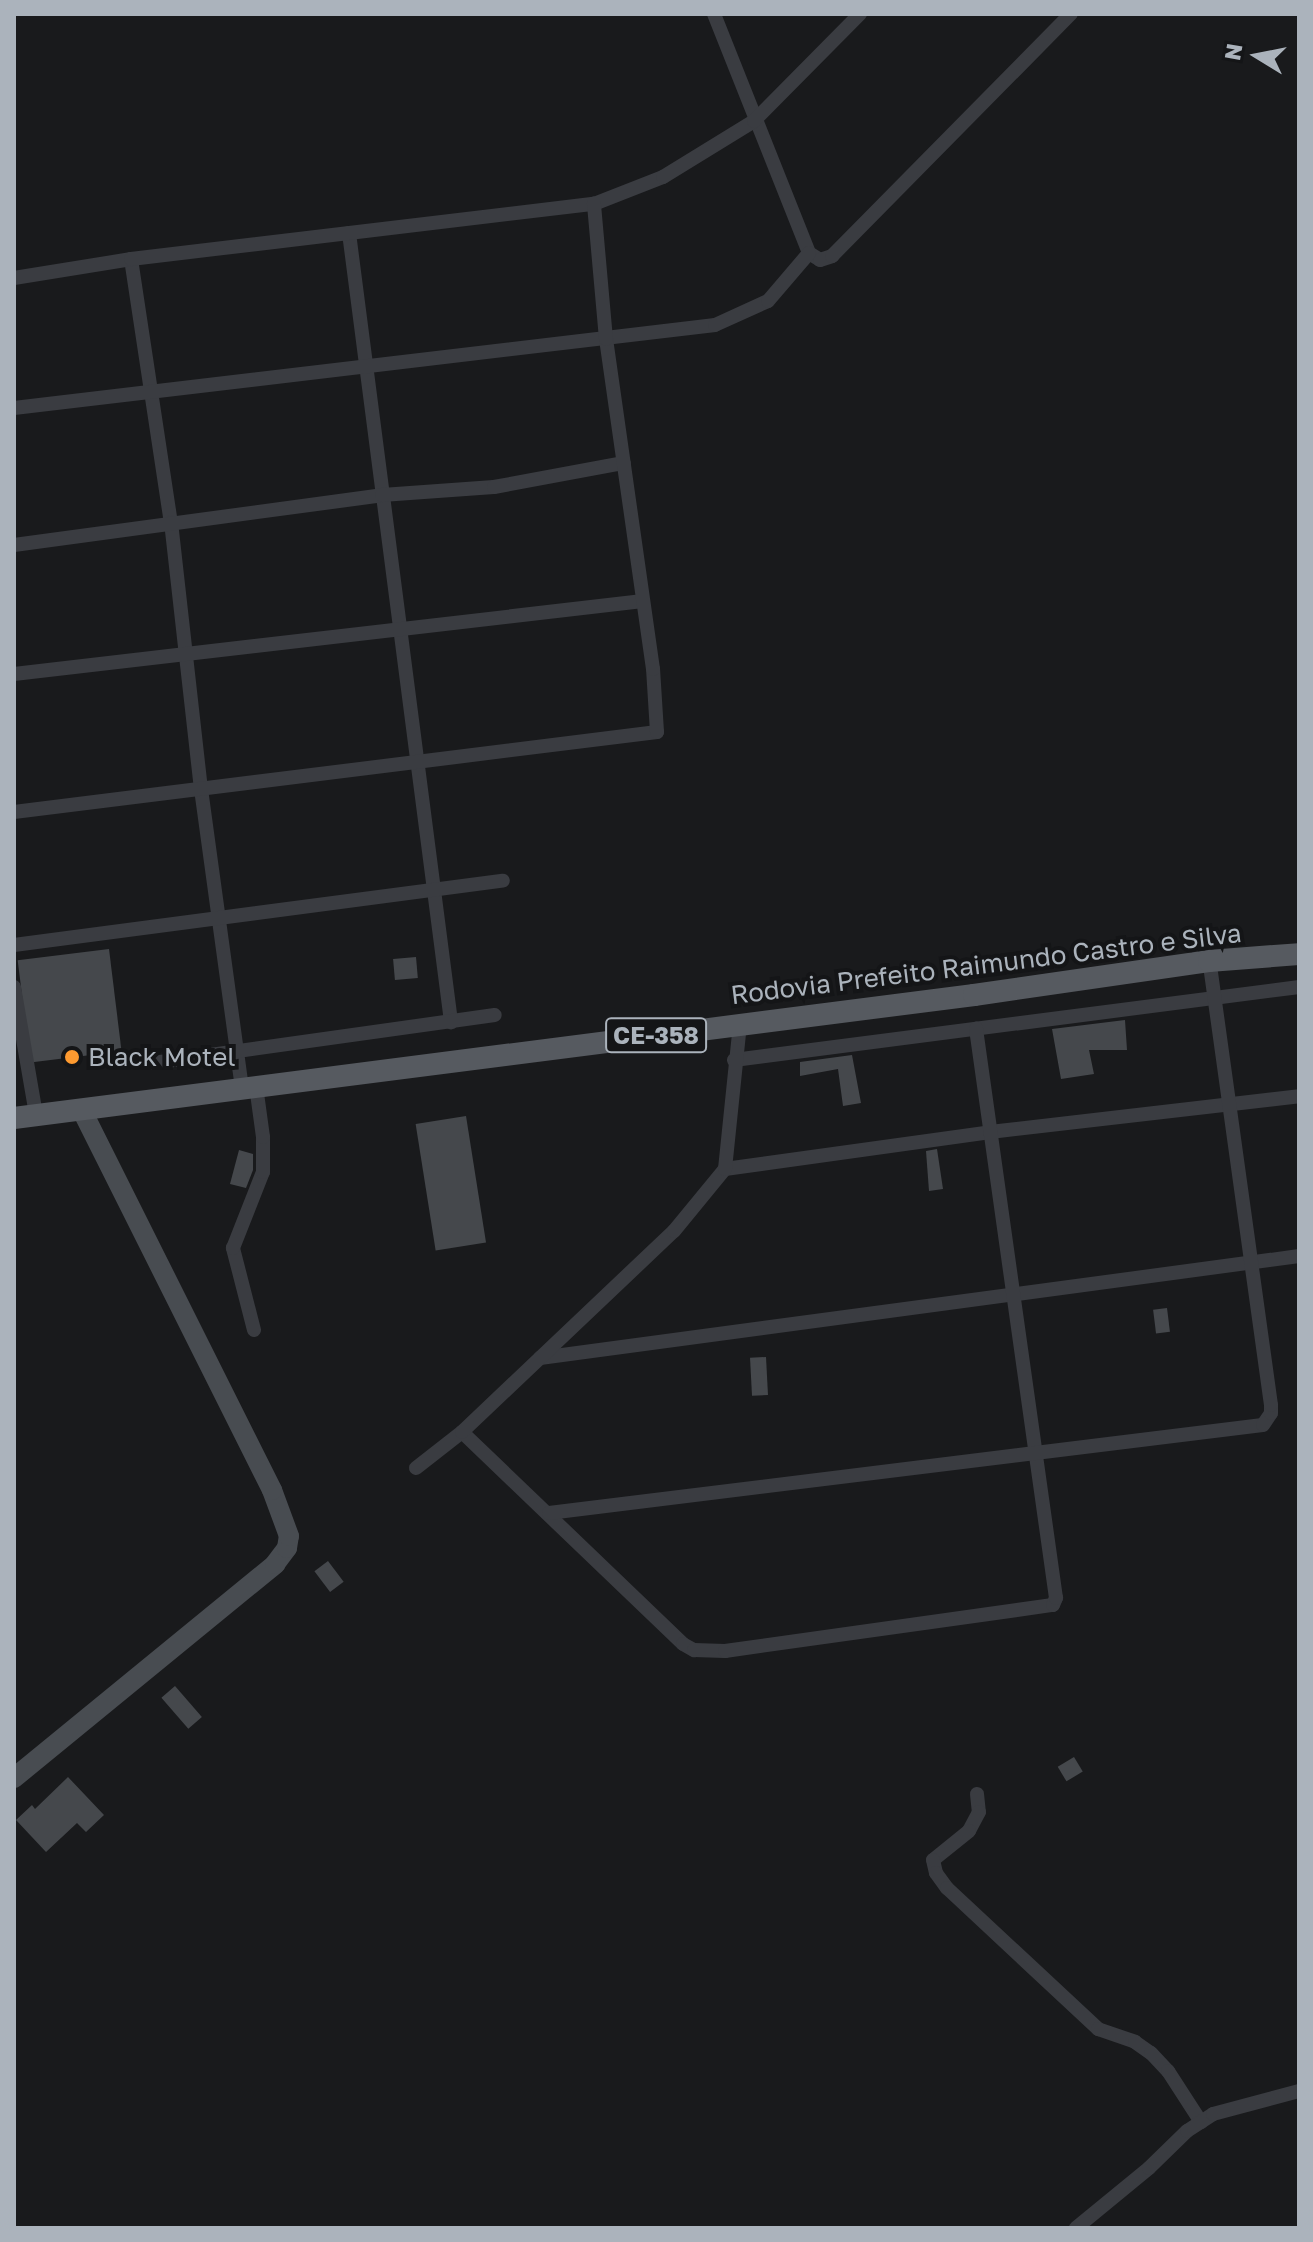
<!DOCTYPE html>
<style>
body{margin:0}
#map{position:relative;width:1313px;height:2242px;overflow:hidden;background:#191a1c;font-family:"Golos Text",sans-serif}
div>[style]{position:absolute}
.building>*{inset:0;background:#45484c;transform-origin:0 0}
.street>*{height:14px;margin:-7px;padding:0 7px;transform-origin:7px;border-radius:7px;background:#3a3c41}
.secondary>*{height:20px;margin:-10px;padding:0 10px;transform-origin:10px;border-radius:10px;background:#484c51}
.primary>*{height:22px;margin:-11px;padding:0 11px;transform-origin:11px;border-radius:11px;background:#565a60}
.dots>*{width:22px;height:22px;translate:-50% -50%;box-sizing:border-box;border:4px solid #141517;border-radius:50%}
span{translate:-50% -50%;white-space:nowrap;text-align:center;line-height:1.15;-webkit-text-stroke:8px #141517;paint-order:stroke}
.shield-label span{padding:2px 6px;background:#141517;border:2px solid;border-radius:6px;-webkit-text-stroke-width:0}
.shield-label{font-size:24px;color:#abb3bc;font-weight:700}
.street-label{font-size:26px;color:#abb3bc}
.poi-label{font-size:26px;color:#abb3bc}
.left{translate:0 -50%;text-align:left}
.frame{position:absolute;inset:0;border:16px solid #abb3bc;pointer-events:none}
.north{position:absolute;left:1217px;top:16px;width:80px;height:80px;-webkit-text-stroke:6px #141517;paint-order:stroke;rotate:280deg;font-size:22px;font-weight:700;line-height:32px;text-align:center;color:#abb3bc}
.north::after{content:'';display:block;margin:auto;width:28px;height:36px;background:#abb3bc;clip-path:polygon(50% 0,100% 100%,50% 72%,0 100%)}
</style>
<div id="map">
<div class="building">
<div style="left:109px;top:949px;width:103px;height:92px;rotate:83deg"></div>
<div style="left:416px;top:957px;width:21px;height:23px;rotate:85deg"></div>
<div style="clip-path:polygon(1125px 1020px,1127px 1050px,1089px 1050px,1094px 1074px,1061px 1079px,1052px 1029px)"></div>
<div style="clip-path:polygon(852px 1055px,861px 1103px,843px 1106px,838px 1069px,800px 1076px,800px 1062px)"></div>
<div style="left:466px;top:1116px;width:128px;height:51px;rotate:81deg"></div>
<div style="clip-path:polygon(937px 1149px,943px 1189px,929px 1191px,926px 1151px)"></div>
<div style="clip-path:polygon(239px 1150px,253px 1154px,253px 1170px,246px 1188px,230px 1184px)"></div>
<div style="left:1167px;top:1308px;width:24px;height:14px;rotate:83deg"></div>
<div style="left:766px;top:1357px;width:38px;height:16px;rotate:87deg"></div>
<div style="left:328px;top:1561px;width:26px;height:17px;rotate:53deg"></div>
<div style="left:175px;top:1686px;width:41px;height:18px;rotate:49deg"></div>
<div style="left:1074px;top:1757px;width:17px;height:19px;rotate:59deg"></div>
<div style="clip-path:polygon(68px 1777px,104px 1815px,86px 1832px,77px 1823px,46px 1852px,16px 1820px,32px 1805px,35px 1809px)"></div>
</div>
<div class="street">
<div style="left:714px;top:14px;width:257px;rotate:68.3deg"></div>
<div style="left:809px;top:253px;width:13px;rotate:32deg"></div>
<div style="left:820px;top:260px;width:13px;rotate:-18deg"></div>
<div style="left:832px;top:256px;width:340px;rotate:-45.4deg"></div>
<div style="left:349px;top:233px;width:796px;rotate:82.63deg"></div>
<div style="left:131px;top:259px;width:266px;rotate:81.4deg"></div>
<div style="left:171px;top:522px;width:269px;rotate:83.6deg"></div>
<div style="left:201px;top:789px;width:302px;rotate:82.2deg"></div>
<div style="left:14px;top:278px;width:119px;rotate:-9.2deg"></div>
<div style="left:131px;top:259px;width:466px;rotate:-6.8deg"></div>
<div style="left:594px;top:204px;width:74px;rotate:-21.4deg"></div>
<div style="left:663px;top:177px;width:107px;rotate:-31.6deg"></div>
<div style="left:754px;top:121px;width:151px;rotate:-45.3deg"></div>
<div style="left:14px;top:408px;width:706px;rotate:-6.75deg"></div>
<div style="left:715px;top:325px;width:58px;rotate:-24.4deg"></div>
<div style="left:768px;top:301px;width:63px;rotate:-49.5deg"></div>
<div style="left:14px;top:545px;width:371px;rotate:-7.7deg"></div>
<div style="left:382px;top:495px;width:112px;rotate:-4.1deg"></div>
<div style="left:494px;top:487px;width:132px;rotate:-10.5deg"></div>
<div style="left:14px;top:674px;width:633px;rotate:-6.62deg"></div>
<div style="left:14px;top:812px;width:648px;rotate:-7.09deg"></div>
<div style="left:657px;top:732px;width:63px;rotate:-93.6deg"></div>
<div style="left:653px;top:669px;width:333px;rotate:-98.1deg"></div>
<div style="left:606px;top:339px;width:136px;rotate:-95.1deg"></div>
<div style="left:14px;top:945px;width:493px;rotate:-7.5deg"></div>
<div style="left:14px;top:987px;width:130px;rotate:80.2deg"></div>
<div style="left:734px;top:1060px;width:570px;rotate:-7.36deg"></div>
<div style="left:153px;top:1063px;width:345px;rotate:-8deg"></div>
<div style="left:725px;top:1169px;width:268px;rotate:-7.9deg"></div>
<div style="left:990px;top:1132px;width:311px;rotate:-6.6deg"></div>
<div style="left:254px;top:1330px;width:85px;rotate:-104.4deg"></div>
<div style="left:233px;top:1248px;width:82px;rotate:-68.5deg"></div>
<div style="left:263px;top:1172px;width:35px;rotate:-90deg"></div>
<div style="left:263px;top:1137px;width:51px;rotate:-97.8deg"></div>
<div style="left:540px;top:1358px;width:766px;rotate:-7.65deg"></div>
<div style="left:462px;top:1432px;width:306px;rotate:43.8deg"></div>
<div style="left:683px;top:1644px;width:13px;rotate:29deg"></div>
<div style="left:694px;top:1650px;width:31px;rotate:2deg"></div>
<div style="left:725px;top:1651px;width:331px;rotate:-8deg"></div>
<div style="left:1053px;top:1605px;width:8px;rotate:-67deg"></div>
<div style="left:1056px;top:1598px;width:575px;rotate:-98deg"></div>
<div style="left:416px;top:1468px;width:58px;rotate:-38deg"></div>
<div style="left:462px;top:1432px;width:292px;rotate:-43.5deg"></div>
<div style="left:674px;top:1231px;width:80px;rotate:-50.6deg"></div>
<div style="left:725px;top:1169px;width:146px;rotate:-84.1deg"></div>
<div style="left:549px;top:1513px;width:719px;rotate:-7.03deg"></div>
<div style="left:1263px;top:1425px;width:14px;rotate:-56deg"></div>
<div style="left:1271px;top:1413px;width:8px;rotate:-90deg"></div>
<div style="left:1271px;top:1405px;width:448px;rotate:-97.9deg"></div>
<div style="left:977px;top:1794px;width:18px;rotate:84deg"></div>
<div style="left:979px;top:1812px;width:21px;rotate:118deg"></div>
<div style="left:969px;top:1831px;width:46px;rotate:141.1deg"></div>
<div style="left:933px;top:1860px;width:13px;rotate:77deg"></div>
<div style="left:936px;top:1873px;width:19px;rotate:54deg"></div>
<div style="left:947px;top:1888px;width:207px;rotate:43deg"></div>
<div style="left:1098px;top:2029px;width:39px;rotate:19deg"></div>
<div style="left:1135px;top:2042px;width:19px;rotate:35deg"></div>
<div style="left:1151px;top:2053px;width:25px;rotate:47deg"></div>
<div style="left:1168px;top:2071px;width:61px;rotate:57.1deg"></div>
<div style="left:1076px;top:2228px;width:94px;rotate:-39.4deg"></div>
<div style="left:1149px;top:2168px;width:53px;rotate:-44.2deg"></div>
<div style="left:1187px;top:2131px;width:31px;rotate:-33deg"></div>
<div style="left:1213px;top:2114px;width:89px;rotate:-15deg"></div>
</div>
<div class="secondary">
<div style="left:14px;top:1778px;width:338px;rotate:-39.3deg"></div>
<div style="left:275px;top:1564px;width:20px;rotate:-53deg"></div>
<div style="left:287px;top:1548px;width:12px;rotate:-81deg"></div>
<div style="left:289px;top:1536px;width:49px;rotate:-110.3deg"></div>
<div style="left:272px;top:1490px;width:423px;rotate:-116.6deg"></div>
</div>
<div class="primary">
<div style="left:14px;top:1118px;width:968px;rotate:-7.3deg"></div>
<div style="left:974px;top:995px;width:237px;rotate:-8.2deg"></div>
<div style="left:1209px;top:961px;width:90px;rotate:-4.4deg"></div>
</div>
<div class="dots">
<div style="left:72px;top:1057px;background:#fd9a30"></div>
</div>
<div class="shield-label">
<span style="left:656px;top:1035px">CE-358</span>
</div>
<div class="street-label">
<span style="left:986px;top:964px;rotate:-7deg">Rodovia Prefeito Raimundo Castro e Silva</span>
</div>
<div class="poi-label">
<span class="left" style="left:88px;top:1057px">Black Motel</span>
</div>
<div class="frame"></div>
<div class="north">N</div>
</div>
